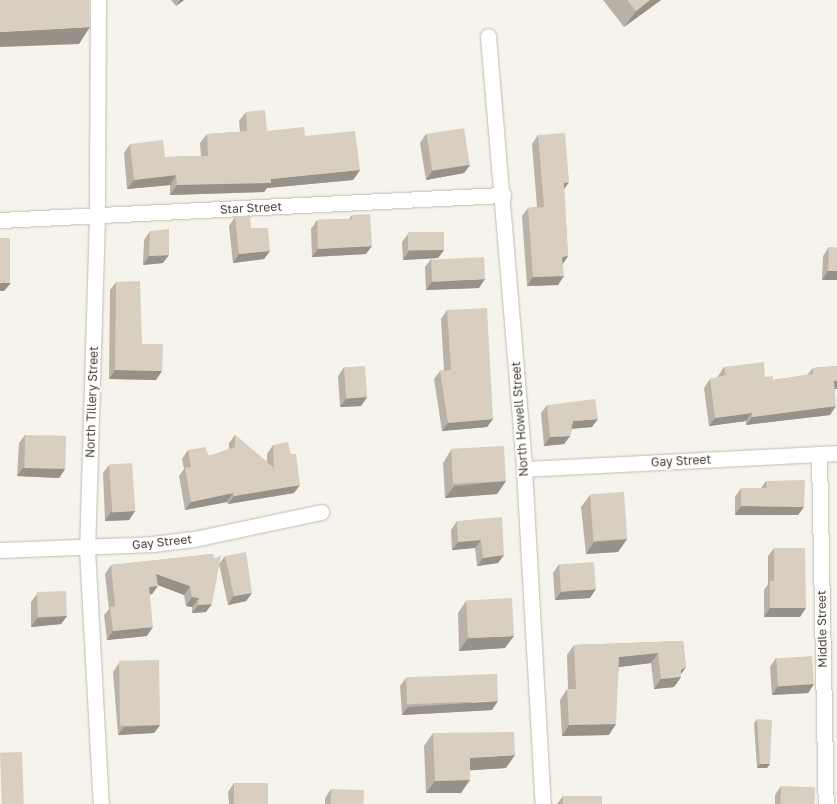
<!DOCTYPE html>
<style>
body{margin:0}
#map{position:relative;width:837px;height:804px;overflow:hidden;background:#f6f3ec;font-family:"Golos Text",sans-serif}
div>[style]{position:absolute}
.roads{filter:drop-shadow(0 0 1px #c2bbae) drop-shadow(0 0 1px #c2bbae)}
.minor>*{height:15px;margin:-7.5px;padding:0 7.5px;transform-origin:7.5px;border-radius:7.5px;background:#fff}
.wall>*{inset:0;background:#bab2a6}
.shaded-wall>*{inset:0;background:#979187}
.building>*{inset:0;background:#d8cfc1;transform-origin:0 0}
span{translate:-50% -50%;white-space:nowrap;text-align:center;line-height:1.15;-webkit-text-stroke:4px #fff;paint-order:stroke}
.street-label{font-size:12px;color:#4b4439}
</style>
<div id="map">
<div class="roads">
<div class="minor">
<div style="left:98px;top:0;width:216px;rotate:90.3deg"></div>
<div style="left:97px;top:216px;width:333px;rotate:91.7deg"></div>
<div style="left:87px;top:549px;width:255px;rotate:86.9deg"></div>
<div style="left:488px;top:36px;width:434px;rotate:85.2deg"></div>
<div style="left:524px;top:469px;width:336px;rotate:86.8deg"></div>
<div style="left:0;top:220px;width:504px;rotate:-2.85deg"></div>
<div style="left:819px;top:454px;width:350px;rotate:88.9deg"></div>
<div style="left:524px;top:469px;width:313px;rotate:-2.9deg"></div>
<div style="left:0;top:550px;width:153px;rotate:-2.2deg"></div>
<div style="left:153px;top:544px;width:41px;rotate:-7deg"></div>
<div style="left:194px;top:539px;width:130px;rotate:-12deg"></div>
</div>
</div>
<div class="wall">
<div style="clip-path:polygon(171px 0,184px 0,176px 6px)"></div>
<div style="clip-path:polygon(603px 0,661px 0,624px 27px)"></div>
<div style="clip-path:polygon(246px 112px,267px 131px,305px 136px,360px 170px,353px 180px,267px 188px,264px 192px,170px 195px,170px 185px,127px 189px,124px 153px,130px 144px,165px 157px,201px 156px,200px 143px,207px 134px,240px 132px,239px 121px)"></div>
<div style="clip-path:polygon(426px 134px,470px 165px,464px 173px,426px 180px,420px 143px)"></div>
<div style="clip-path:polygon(538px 135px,564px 189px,568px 256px,563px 264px,558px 285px,527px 286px,522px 216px,528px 208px,537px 207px,532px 144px)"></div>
<div style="clip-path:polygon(352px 215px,366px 254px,312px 257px,311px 229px,317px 220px,349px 219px)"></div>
<div style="clip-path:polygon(235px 217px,251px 228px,270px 251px,264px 259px,233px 263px,229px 226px)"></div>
<div style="clip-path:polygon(150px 231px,163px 263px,143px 265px,144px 240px)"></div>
<div style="clip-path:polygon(408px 234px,444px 250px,438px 258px,403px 260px,402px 242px)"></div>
<div style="clip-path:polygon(829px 247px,837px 248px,837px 280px,822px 280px,823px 256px)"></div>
<div style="clip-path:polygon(431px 259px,479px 288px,426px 290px,425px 267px)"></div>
<div style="clip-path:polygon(116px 282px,142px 344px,156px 380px,109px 379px,110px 290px)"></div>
<div style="clip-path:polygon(447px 310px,493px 419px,487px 427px,442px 431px,434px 379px,440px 371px,444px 370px,441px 319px)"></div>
<div style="clip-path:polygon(837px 366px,837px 389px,835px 389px,830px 415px,746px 425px,746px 421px,709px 426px,704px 388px,710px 379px,718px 377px,718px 376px,724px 367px,773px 380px,807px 375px,813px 368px)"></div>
<div style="clip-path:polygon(344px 367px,367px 397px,361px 406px,340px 407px,338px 376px)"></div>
<div style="clip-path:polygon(547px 405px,592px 427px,572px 429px,570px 436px,564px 444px,544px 446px,541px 413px)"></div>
<div style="clip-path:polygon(25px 435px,65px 469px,59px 478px,17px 476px,19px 443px)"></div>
<div style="clip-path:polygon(235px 435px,267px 462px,267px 454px,273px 445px,294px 493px,228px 504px,227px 502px,185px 510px,179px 476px,184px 469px,182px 459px,188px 450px,209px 456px,229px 449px,229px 443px)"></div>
<div style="clip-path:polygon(451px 450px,506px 481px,497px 494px,445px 498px,443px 463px)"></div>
<div style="clip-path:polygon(109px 465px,135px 511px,129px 520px,105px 521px,103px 473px)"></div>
<div style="clip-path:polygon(766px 481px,798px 515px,735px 515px,735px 497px,741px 488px,761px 488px)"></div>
<div style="clip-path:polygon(590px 495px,627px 539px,618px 552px,586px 554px,581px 507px)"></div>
<div style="clip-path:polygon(457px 521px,504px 555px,498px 563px,477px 566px,475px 548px,452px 550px,451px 530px)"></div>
<div style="clip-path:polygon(774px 548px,800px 617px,764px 617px,764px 590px,768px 584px,768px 556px)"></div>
<div style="clip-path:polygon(213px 554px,206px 612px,192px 613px,192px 607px,186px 606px,184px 595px,158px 585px,152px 594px,150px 595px,147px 636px,107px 640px,104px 615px,109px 609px,105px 574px,111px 565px)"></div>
<div style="clip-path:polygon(225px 556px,252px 593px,246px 601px,228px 605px,219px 564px)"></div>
<div style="clip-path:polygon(559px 564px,590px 598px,555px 600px,553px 573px)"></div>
<div style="clip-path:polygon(37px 594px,67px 616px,61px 624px,31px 627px,31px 602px)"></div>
<div style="clip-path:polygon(466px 601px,505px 648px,459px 651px,458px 613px)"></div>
<div style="clip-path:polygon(683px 641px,686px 667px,681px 674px,681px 677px,674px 687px,654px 689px,651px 663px,619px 667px,609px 735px,562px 736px,560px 700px,567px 689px,568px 689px,567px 655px,574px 645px)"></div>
<div style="clip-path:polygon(776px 658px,814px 684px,808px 693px,772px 695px,770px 667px)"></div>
<div style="clip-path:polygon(119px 663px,160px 725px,154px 733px,118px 735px,113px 672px)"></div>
<div style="clip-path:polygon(406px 678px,492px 710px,402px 715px,400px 686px)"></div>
<div style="clip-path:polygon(757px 719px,767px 768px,757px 768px,754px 723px)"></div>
<div style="clip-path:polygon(433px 733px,506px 768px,470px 770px,461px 793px,426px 793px,424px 746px)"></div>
<div style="clip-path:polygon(234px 783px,268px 804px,229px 804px,228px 792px)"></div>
<div style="clip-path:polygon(781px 786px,814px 804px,775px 804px,775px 795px)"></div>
<div style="clip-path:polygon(331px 789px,364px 804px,325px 804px,325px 798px)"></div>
<div style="clip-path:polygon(563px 796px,602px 804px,557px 804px)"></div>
</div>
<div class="shaded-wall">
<div style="clip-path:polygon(180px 0,184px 0,176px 6px)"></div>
<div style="clip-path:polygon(650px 0,661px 0,624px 27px,636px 11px)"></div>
<div style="clip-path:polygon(90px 27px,79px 44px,0 47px,0 32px)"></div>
<div style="clip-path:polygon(470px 165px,464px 173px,426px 180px,432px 171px)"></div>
<div style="clip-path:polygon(360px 170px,353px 180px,267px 188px,264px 192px,170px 195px,177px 185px,271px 179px)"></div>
<div style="clip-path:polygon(176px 175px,170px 185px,127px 189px,134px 180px)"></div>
<div style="clip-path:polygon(569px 182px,563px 191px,564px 183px)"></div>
<div style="clip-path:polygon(372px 246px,366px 254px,312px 257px,318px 249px)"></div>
<div style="clip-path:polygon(444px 250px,438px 258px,403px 260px,409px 251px)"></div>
<div style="clip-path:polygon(270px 251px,264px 259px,233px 263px,239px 254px)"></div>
<div style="clip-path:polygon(169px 255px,163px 263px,143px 265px,149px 256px)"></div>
<div style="clip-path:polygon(568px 256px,562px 265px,562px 257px)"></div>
<div style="clip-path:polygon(828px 271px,837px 271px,837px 280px,822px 280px)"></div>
<div style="clip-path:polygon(564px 276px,558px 285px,527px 286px,533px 277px)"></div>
<div style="clip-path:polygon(485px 279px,479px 288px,426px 290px,432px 282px)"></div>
<div style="clip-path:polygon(0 283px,11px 283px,4px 291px,0 291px)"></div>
<div style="clip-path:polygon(115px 370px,162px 371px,156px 380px,109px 379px)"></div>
<div style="clip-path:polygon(834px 381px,837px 381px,837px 389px,828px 389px)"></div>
<div style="clip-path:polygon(367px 397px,361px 406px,340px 407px,346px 399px)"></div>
<div style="clip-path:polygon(836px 406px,830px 415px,746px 425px,752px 417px)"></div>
<div style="clip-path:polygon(752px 413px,746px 421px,709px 426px,715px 418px)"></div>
<div style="clip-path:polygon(493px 419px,487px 427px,442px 431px,448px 423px)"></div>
<div style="clip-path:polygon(598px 419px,592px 427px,567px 429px,573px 421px)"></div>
<div style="clip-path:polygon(570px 436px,564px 444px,544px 446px,550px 437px)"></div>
<div style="clip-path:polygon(23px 468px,65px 469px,59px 478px,17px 476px)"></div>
<div style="clip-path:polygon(506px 481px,497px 494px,445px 498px,454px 486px)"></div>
<div style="clip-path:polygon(300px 485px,294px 493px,228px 504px,234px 496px)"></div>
<div style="clip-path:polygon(233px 493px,227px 502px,185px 510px,191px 502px)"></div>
<div style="clip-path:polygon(741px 506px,804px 507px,798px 515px,735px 515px)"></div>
<div style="clip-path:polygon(135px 511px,129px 520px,105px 521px,111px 512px)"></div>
<div style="clip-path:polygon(627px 539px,618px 552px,586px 554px,594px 542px)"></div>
<div style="clip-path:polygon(481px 540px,475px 548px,452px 550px,458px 542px)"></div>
<div style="clip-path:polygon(504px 555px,498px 563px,477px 566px,483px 558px)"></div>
<div style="clip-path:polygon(156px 574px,190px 586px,184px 595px,150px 582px)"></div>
<div style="clip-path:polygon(158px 586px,152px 594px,143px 595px,149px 587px)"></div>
<div style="clip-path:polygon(596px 589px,590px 598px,555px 600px,561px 592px)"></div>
<div style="clip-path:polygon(252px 593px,246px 601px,228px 605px,234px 596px)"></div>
<div style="clip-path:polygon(192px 597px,199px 598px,192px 607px,186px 606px)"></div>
<div style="clip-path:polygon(212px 604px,206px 612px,192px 613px,198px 605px)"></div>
<div style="clip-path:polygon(770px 608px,806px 608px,800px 617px,764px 617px)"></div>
<div style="clip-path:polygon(67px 616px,61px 624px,31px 627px,37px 618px)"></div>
<div style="clip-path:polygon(153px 627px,147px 636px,107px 640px,113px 631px)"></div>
<div style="clip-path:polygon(514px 636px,505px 648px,459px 651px,468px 638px)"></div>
<div style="clip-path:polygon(658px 653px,651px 663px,612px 668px,619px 657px)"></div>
<div style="clip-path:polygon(686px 667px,679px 677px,681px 677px,674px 687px,654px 689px,661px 679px)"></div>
<div style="clip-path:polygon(814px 684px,808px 693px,772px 695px,778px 686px)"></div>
<div style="clip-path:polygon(498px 701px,492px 710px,402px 715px,408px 707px)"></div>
<div style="clip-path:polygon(616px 724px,609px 735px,562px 736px,569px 725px)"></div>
<div style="clip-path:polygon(160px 725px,154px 733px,118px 735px,124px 727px)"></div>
<div style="clip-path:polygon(515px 755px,506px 768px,461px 771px,470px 758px)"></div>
<div style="clip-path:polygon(760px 764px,770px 764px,767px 768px,757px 768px)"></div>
<div style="clip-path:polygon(470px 780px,461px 793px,426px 793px,435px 781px)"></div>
</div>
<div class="building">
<div style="clip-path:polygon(0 0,89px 0,90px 27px,0 32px)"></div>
<div style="clip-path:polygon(627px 0,650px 0,636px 11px)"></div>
<div style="clip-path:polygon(265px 110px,267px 131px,304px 127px,305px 136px,355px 131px,360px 170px,271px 179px,271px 183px,177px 185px,176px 175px,134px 180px,130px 144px,163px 140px,165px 157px,208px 156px,207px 134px,247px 131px,246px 112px)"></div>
<div style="left:464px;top:128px;width:37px;height:38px;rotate:81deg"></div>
<div style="clip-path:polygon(565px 133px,569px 182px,564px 183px,568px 256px,562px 257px,564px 276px,533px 277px,528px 208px,544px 207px,538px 135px)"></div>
<div style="clip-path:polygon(370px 214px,372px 246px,318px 249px,317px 220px,352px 219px,352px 215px)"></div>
<div style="clip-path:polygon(250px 215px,251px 228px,268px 228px,270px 251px,239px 254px,235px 217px)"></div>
<div style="clip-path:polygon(169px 229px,169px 255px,149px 256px,150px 231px)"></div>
<div style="left:444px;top:232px;width:18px;height:36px;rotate:90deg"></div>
<div style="left:0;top:238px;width:10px;height:45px"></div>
<div style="clip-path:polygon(829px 247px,837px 248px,837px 271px,828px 271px)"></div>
<div style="left:484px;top:257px;width:22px;height:53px;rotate:87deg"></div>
<div style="clip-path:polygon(140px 281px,142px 344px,163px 344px,162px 371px,115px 370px,116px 282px)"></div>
<div style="clip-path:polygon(487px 308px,493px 419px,448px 423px,440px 371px,451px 370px,447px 310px)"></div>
<div style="clip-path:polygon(764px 362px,765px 377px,773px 376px,773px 380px,813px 374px,813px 368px,837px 366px,837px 381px,834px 381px,836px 406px,752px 417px,752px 413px,715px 418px,710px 379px,726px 375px,724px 367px)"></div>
<div style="left:365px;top:366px;width:31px;height:21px;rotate:86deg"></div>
<div style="clip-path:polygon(595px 399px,598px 419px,573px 421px,570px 436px,550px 437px,547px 405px)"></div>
<div style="left:25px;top:435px;width:41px;height:33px;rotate:1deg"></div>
<div style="clip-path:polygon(235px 435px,274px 468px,273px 445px,288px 442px,291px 454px,296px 454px,300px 485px,234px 496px,233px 493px,191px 502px,185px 468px,191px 467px,188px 450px,205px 447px,209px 456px,235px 447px)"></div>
<div style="left:504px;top:446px;width:35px;height:53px;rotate:87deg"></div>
<div style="left:132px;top:463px;width:48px;height:23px;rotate:86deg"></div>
<div style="clip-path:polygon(805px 480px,804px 507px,741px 506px,741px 488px,767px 488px,766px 481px)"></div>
<div style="left:624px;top:492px;width:47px;height:34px;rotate:86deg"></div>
<div style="clip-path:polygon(502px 517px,504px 555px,483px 558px,481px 540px,458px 542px,457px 521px)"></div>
<div style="clip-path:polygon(774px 548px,805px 548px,806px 608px,770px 608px,770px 581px,774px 581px)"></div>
<div style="clip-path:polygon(246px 552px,252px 593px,234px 596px,225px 556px)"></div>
<div style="clip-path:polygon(213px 554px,214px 558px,221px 556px,212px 604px,198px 605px,199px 598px,192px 597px,190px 586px,156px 574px,158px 586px,149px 587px,153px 627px,113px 631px,110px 607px,115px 606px,111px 565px)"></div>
<div style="left:594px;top:562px;width:27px;height:35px;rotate:86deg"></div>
<div style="left:66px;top:591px;width:25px;height:29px;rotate:88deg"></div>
<div style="left:512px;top:598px;width:38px;height:46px;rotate:87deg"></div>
<div style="clip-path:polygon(683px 641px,686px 667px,681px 670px,681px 677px,661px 679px,658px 653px,619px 657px,616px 724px,569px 725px,567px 689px,576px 689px,574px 645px)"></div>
<div style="left:812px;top:656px;width:28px;height:36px;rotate:86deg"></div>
<div style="left:159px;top:660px;width:65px;height:40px;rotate:89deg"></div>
<div style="left:497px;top:674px;width:27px;height:91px;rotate:88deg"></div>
<div style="clip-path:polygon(757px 719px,772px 720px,770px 764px,760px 764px)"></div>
<div style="clip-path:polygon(514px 732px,515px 755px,470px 758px,470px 780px,435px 781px,433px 733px)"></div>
<div style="left:22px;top:752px;width:52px;height:22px;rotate:88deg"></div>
<div style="left:234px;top:783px;width:34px;height:21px"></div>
<div style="left:781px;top:786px;width:34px;height:18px;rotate:2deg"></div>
<div style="left:331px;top:789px;width:33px;height:15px;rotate:2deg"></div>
<div style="left:563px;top:796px;width:39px;height:8px"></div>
</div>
<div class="street-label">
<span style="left:251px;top:208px;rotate:-3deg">Star Street</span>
<span style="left:92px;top:402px;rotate:-88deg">North Tillery Street</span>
<span style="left:520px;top:419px;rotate:-94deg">North Howell Street</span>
<span style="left:681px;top:461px;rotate:-3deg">Gay Street</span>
<span style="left:162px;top:542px;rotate:-6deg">Gay Street</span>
<span style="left:822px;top:629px;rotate:-91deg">Middle Street</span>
</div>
</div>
